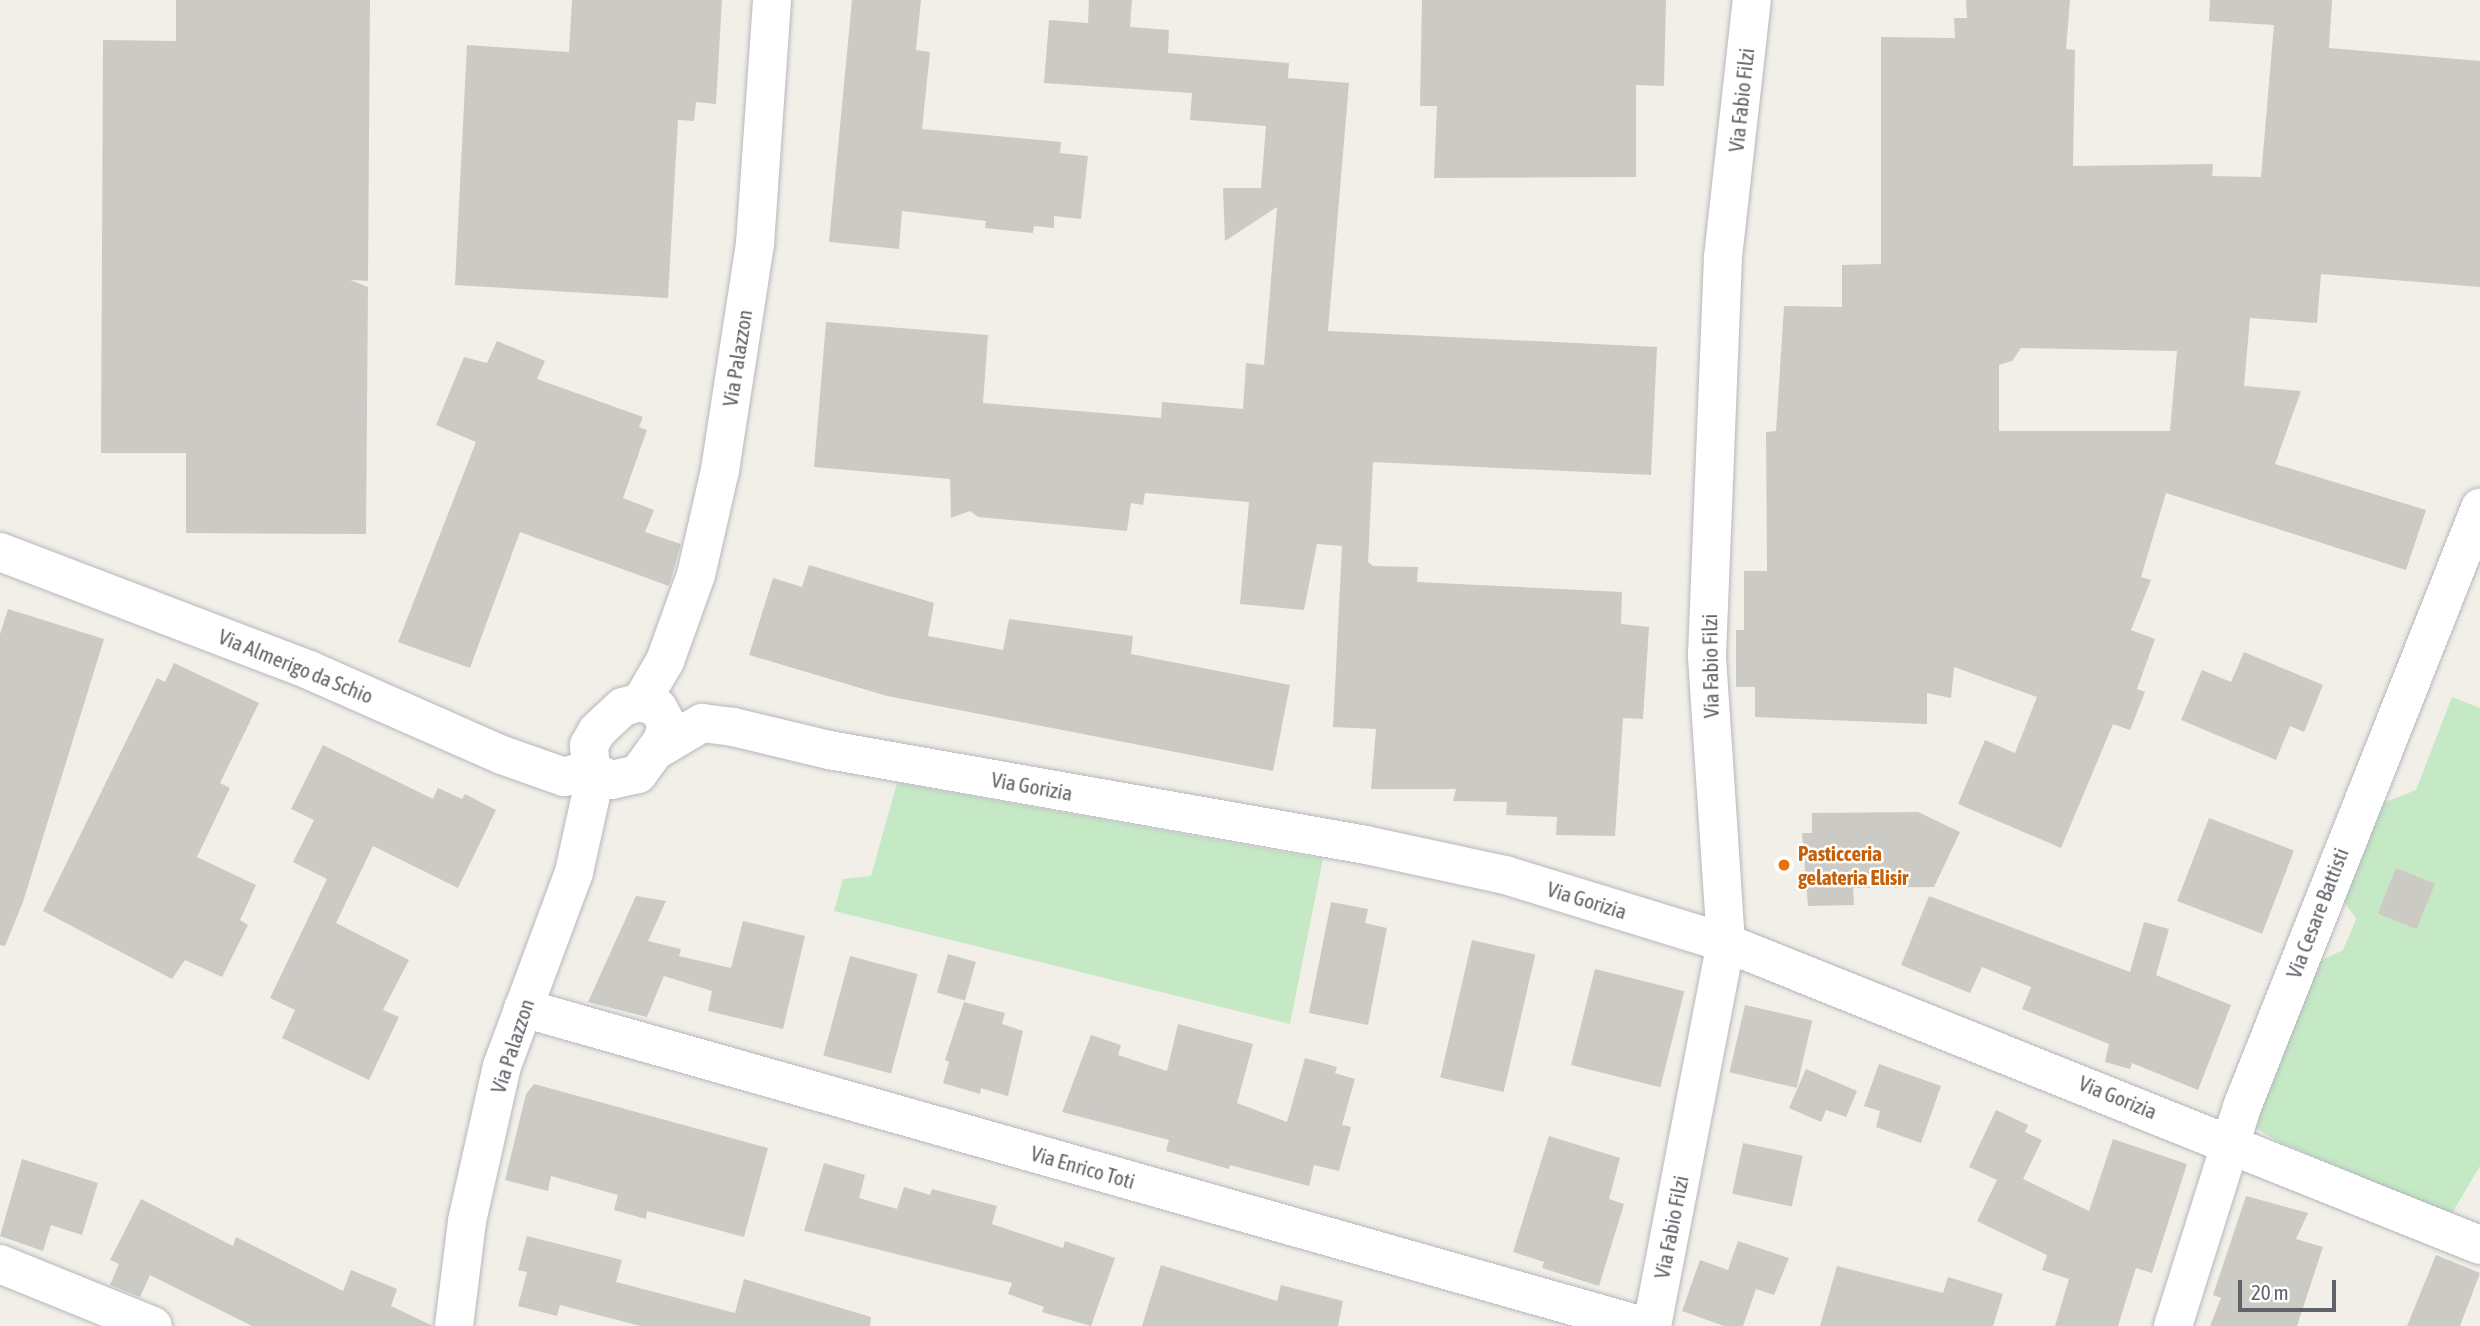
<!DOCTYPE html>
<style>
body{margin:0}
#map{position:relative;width:2480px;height:1326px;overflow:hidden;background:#f1efe8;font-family:"Asap Condensed",sans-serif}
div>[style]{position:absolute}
.green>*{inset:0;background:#c5e8c5}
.building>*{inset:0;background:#cccac5;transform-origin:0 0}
.roads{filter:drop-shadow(0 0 2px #b5b8bc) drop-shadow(0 0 2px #b5b8bc)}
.minor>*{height:38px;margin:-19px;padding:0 19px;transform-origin:19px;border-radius:19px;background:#fff}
.dots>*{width:19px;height:19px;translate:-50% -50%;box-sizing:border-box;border:4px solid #fff;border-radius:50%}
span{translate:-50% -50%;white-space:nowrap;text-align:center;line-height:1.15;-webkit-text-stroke:5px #fff;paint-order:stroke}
.street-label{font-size:21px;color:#5f6368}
.food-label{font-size:21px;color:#c56008;font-weight:700}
.left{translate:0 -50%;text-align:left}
.scale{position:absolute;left:2238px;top:1280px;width:98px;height:32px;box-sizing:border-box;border:4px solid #5f6368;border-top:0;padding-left:9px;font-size:21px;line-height:24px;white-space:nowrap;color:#5f6368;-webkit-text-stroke:5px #fff;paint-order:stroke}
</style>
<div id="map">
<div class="green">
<div style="clip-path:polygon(2452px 697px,2480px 708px,2480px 1166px,2451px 1215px,2277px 1141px,2256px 1128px,2251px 1115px,2312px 965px,2343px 950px,2352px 929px,2356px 918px,2341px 898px,2378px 805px,2416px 790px)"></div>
<div style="clip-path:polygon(897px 783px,1323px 859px,1290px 1024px,834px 911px,843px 879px,871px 876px)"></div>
</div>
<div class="building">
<div style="clip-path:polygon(176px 0,370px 0,368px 281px,350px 280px,368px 287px,366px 534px,186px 533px,186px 453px,101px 453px,103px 40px,176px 41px)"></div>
<div style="clip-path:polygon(572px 0,722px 0,716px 104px,696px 102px,694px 121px,678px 120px,668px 298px,455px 285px,467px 45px,569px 52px)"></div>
<div style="clip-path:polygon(852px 0,921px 0,916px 50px,930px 52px,922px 129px,1061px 142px,1060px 153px,1088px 156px,1081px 219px,1054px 216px,1054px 228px,1034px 226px,1033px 233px,985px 228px,986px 221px,902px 211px,899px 249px,829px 242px)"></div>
<div style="clip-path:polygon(1089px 0,1132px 0,1130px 27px,1169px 30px,1168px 53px,1289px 63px,1288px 78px,1349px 83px,1328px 331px,1657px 347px,1651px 475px,1373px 462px,1368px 562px,1373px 566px,1418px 567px,1417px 582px,1622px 592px,1621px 624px,1649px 627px,1643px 719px,1623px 718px,1615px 836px,1556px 835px,1557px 817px,1506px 815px,1507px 802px,1453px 801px,1456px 789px,1371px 789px,1376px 729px,1333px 727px,1342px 546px,1317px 544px,1304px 610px,1240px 604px,1249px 502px,1145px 493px,1143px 505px,1131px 503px,1127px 531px,978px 517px,970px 511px,951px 518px,950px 479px,814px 467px,826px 322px,988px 335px,983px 403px,1161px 418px,1162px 402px,1243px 409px,1246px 363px,1264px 365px,1277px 207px,1225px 241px,1223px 188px,1261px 188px,1266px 126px,1190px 120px,1192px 93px,1044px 83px,1049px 20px,1088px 23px)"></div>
<div style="clip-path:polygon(1422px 0,1666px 0,1664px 86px,1636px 85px,1636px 177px,1434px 178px,1437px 106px,1420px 106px)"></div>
<div style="clip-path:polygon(evenodd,1966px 0,2070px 0,2066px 49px,2075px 50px,2073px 166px,2213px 164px,2212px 176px,2261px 177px,2274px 25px,2209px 21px,2210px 0,2332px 0,2329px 48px,2480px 61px,2480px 287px,2321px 274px,2317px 323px,2250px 318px,2244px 386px,2301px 391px,2275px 464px,2426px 510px,2406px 570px,2166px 493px,2141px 577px,2151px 580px,2131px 630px,2155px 639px,2137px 689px,2145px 692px,2130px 730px,2113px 724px,2061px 848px,1958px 804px,1985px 740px,2015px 753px,2037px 697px,1954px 667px,1951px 698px,1927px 693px,1927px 724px,1755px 717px,1755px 687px,1736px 687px,1736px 630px,1744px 630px,1744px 571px,1767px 571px,1766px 432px,1776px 431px,1784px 306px,1842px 307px,1842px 265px,1881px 264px,1881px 37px,1955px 38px,1954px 18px,1967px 18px,1966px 0,2021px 348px,2177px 351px,2170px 431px,1999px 431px,1999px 365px,2012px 361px,2021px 348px)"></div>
<div style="clip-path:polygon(497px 341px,545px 361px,537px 379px,643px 417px,639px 427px,647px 430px,623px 498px,654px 510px,645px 532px,681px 544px,669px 586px,520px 532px,470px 668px,398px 642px,476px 442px,436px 425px,464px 357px,487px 363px)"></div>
<div style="clip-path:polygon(809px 565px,934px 603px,928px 636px,1003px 650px,1009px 619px,1133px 636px,1131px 654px,1290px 685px,1273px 771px,887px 696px,749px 655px,773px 578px,802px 587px)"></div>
<div style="clip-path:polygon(8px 609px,104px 639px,23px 902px,5px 946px,0 945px,0 634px)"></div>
<div style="clip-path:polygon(2244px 652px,2323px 685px,2304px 732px,2290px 726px,2276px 760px,2181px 720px,2202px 670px,2231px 682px)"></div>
<div style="clip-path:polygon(174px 663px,259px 703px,220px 783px,230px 788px,197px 857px,256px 885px,240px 920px,248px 925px,222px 977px,185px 960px,172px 979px,43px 911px,157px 678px,165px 682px)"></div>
<div style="clip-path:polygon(323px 745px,433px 799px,438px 788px,462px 799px,465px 794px,496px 810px,458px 888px,373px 846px,336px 923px,409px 960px,383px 1010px,399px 1017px,369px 1080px,282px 1038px,295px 1010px,270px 998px,327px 879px,293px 862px,314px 820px,291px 809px)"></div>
<div style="clip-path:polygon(1918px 812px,1960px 832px,1934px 887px,1853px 888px,1854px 905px,1808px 906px,1802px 833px,1812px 833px,1812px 813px)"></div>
<div style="left:2209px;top:818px;width:91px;height:89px;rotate:21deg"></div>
<div style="left:2396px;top:868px;width:42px;height:49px;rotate:22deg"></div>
<div style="clip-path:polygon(636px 896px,666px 901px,648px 941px,681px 949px,679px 956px,731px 968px,743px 921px,805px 936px,783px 1029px,708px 1011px,712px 991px,664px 976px,647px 1017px,588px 1002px)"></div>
<div style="clip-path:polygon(1929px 896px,2130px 972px,2144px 922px,2169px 929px,2156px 975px,2231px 1005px,2198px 1090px,2132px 1063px,2130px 1069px,2105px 1062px,2109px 1044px,2022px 1009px,2031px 987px,1982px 967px,1970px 993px,1901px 965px)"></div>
<div style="clip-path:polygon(1331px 902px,1368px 909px,1365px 923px,1387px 928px,1368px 1025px,1309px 1013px)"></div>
<div style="left:1472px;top:940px;width:65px;height:141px;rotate:13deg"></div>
<div style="left:948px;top:954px;width:29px;height:40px;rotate:16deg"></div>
<div style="left:850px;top:956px;width:70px;height:103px;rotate:15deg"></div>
<div style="left:1595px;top:969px;width:92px;height:99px;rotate:14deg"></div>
<div style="clip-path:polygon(964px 1002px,1005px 1013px,1002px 1024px,1023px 1031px,1008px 1096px,981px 1088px,980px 1094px,943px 1083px,949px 1062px,945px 1060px)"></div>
<div style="left:1745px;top:1005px;width:69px;height:69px;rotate:13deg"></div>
<div style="clip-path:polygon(1178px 1024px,1253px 1044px,1237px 1103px,1287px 1122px,1305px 1058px,1337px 1067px,1335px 1073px,1355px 1079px,1342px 1125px,1351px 1127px,1339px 1171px,1314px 1165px,1309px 1186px,1230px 1165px,1229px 1169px,1166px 1151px,1169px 1140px,1062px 1112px,1091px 1035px,1121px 1045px,1118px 1055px,1167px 1071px)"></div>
<div style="clip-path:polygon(1879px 1064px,1941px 1086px,1921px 1143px,1876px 1127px,1880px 1111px,1864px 1106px)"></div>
<div style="clip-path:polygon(1806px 1069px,1857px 1091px,1846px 1117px,1826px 1110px,1821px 1122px,1789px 1108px)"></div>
<div style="clip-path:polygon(534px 1084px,768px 1148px,744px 1237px,647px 1211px,646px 1219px,614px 1210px,618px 1195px,551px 1176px,548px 1191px,505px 1180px,526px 1094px)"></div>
<div style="clip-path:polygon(1996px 1110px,2028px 1125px,2025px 1132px,2042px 1140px,2023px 1179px,2089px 1211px,2113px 1139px,2187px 1164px,2152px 1273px,2136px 1268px,2118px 1326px,2055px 1326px,2069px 1279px,2042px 1270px,2047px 1255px,1977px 1221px,1997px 1180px,1969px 1167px)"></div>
<div style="clip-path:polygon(1549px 1136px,1620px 1158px,1609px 1199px,1624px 1204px,1599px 1286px,1542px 1268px,1544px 1262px,1513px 1252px)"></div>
<div style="left:1743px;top:1143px;width:61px;height:52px;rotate:12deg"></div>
<div style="clip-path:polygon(22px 1159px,98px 1183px,82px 1235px,51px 1225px,43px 1251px,0 1236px)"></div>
<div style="clip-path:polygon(824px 1163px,865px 1175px,859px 1198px,897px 1209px,904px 1187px,930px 1195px,932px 1189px,997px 1206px,992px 1224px,1063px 1248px,1065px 1241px,1115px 1258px,1091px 1326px,1042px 1312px,1044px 1307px,1008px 1294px,1012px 1283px,804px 1231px)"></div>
<div style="clip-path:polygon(2246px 1196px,2308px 1213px,2296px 1239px,2323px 1247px,2297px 1326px,2210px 1326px,2221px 1298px,2213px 1295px)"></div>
<div style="clip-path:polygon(141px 1199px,233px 1246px,236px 1237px,343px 1291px,351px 1270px,397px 1289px,391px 1306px,433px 1326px,252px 1326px,150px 1275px,140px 1297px,110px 1285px,119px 1264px,110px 1260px)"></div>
<div style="clip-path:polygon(527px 1236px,622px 1260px,616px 1282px,735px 1313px,744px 1279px,871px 1317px,870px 1326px,640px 1326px,560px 1305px,557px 1316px,518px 1306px,527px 1272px,518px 1270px)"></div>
<div style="clip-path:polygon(1738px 1241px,1789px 1258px,1774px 1295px,1756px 1289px,1743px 1326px,1724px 1326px,1682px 1311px,1700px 1260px,1728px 1270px)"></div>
<div style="clip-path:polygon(2436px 1255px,2480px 1273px,2460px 1326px,2407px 1326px)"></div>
<div style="clip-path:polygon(1161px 1265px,1277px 1301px,1281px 1285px,1343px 1301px,1338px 1326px,1142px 1326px)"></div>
<div style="clip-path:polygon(1837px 1266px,1943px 1293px,1948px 1277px,2003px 1294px,1993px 1326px,1820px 1326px)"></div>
</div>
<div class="roads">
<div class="minor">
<div style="left:0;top:552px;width:331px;rotate:20.9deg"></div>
<div style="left:309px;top:670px;width:211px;rotate:23.8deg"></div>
<div style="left:502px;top:755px;width:66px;rotate:19.5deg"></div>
<div style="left:564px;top:777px;width:28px;rotate:-17deg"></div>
<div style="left:641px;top:702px;width:48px;rotate:-59.7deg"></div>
<div style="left:665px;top:661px;width:91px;rotate:-70.2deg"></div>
<div style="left:696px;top:575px;width:108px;rotate:-77.1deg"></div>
<div style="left:720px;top:470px;width:229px;rotate:-81.2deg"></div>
<div style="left:755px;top:244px;width:245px;rotate:-86deg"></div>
<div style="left:641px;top:702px;width:18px;rotate:19deg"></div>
<div style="left:658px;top:708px;width:18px;rotate:61deg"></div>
<div style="left:667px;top:724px;width:18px;rotate:106deg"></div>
<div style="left:662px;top:741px;width:41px;rotate:126deg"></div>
<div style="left:638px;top:774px;width:27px;rotate:167deg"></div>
<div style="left:612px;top:780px;width:17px;rotate:-156deg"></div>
<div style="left:596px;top:773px;width:6px;rotate:-141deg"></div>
<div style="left:591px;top:769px;width:24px;rotate:-95deg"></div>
<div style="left:589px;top:745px;width:16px;rotate:-60deg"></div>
<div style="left:597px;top:731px;width:35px;rotate:-43deg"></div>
<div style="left:623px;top:707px;width:19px;rotate:-16deg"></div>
<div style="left:655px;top:751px;width:55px;rotate:-30.8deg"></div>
<div style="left:702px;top:723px;width:31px;rotate:7deg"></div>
<div style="left:733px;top:727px;width:99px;rotate:13.5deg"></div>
<div style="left:829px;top:750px;width:545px;rotate:10.03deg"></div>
<div style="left:1366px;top:845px;width:142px;rotate:12.2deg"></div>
<div style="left:1505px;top:875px;width:231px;rotate:17.1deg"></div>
<div style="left:1726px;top:943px;width:812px;rotate:21.83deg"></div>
<div style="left:523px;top:1008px;width:1164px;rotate:15.85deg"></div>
<div style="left:0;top:1264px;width:165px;rotate:22.1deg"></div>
<div style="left:454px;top:1326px;width:106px;rotate:-82.9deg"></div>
<div style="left:467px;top:1221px;width:159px;rotate:-77.3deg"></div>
<div style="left:502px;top:1066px;width:207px;rotate:-69.6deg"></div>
<div style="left:574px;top:872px;width:101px;rotate:-77.5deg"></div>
<div style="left:1652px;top:1326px;width:390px;rotate:-79.1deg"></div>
<div style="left:1726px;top:943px;width:289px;rotate:-93.8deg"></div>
<div style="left:1707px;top:655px;width:398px;rotate:-87.7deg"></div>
<div style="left:1723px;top:257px;width:259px;rotate:-83.6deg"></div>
<div style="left:2173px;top:1326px;width:230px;rotate:-72.5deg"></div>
<div style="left:2242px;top:1107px;width:645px;rotate:-68.33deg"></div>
</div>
</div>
<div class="dots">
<div style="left:1784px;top:865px;background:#e8710a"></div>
</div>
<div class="street-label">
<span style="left:1741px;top:100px;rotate:-84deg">Via Fabio Filzi</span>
<span style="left:737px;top:358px;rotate:-81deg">Via Palazzon</span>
<span style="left:296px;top:666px;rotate:22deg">Via Almerigo da Schio</span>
<span style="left:1710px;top:666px;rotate:-91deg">Via Fabio Filzi</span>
<span style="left:1032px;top:786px;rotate:10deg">Via Gorizia</span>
<span style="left:1587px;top:900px;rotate:17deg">Via Gorizia</span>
<span style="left:2317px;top:913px;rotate:-69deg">Via Cesare Battisti</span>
<span style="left:512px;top:1046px;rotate:-72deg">Via Palazzon</span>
<span style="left:2118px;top:1097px;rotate:22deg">Via Gorizia</span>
<span style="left:1083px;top:1167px;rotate:16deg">Via Enrico Toti</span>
<span style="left:1671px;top:1227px;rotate:-79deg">Via Fabio Filzi</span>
</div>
<div class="food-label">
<span class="left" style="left:1798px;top:865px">Pasticceria<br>gelateria Elisir</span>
</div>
<div class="scale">20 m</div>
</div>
